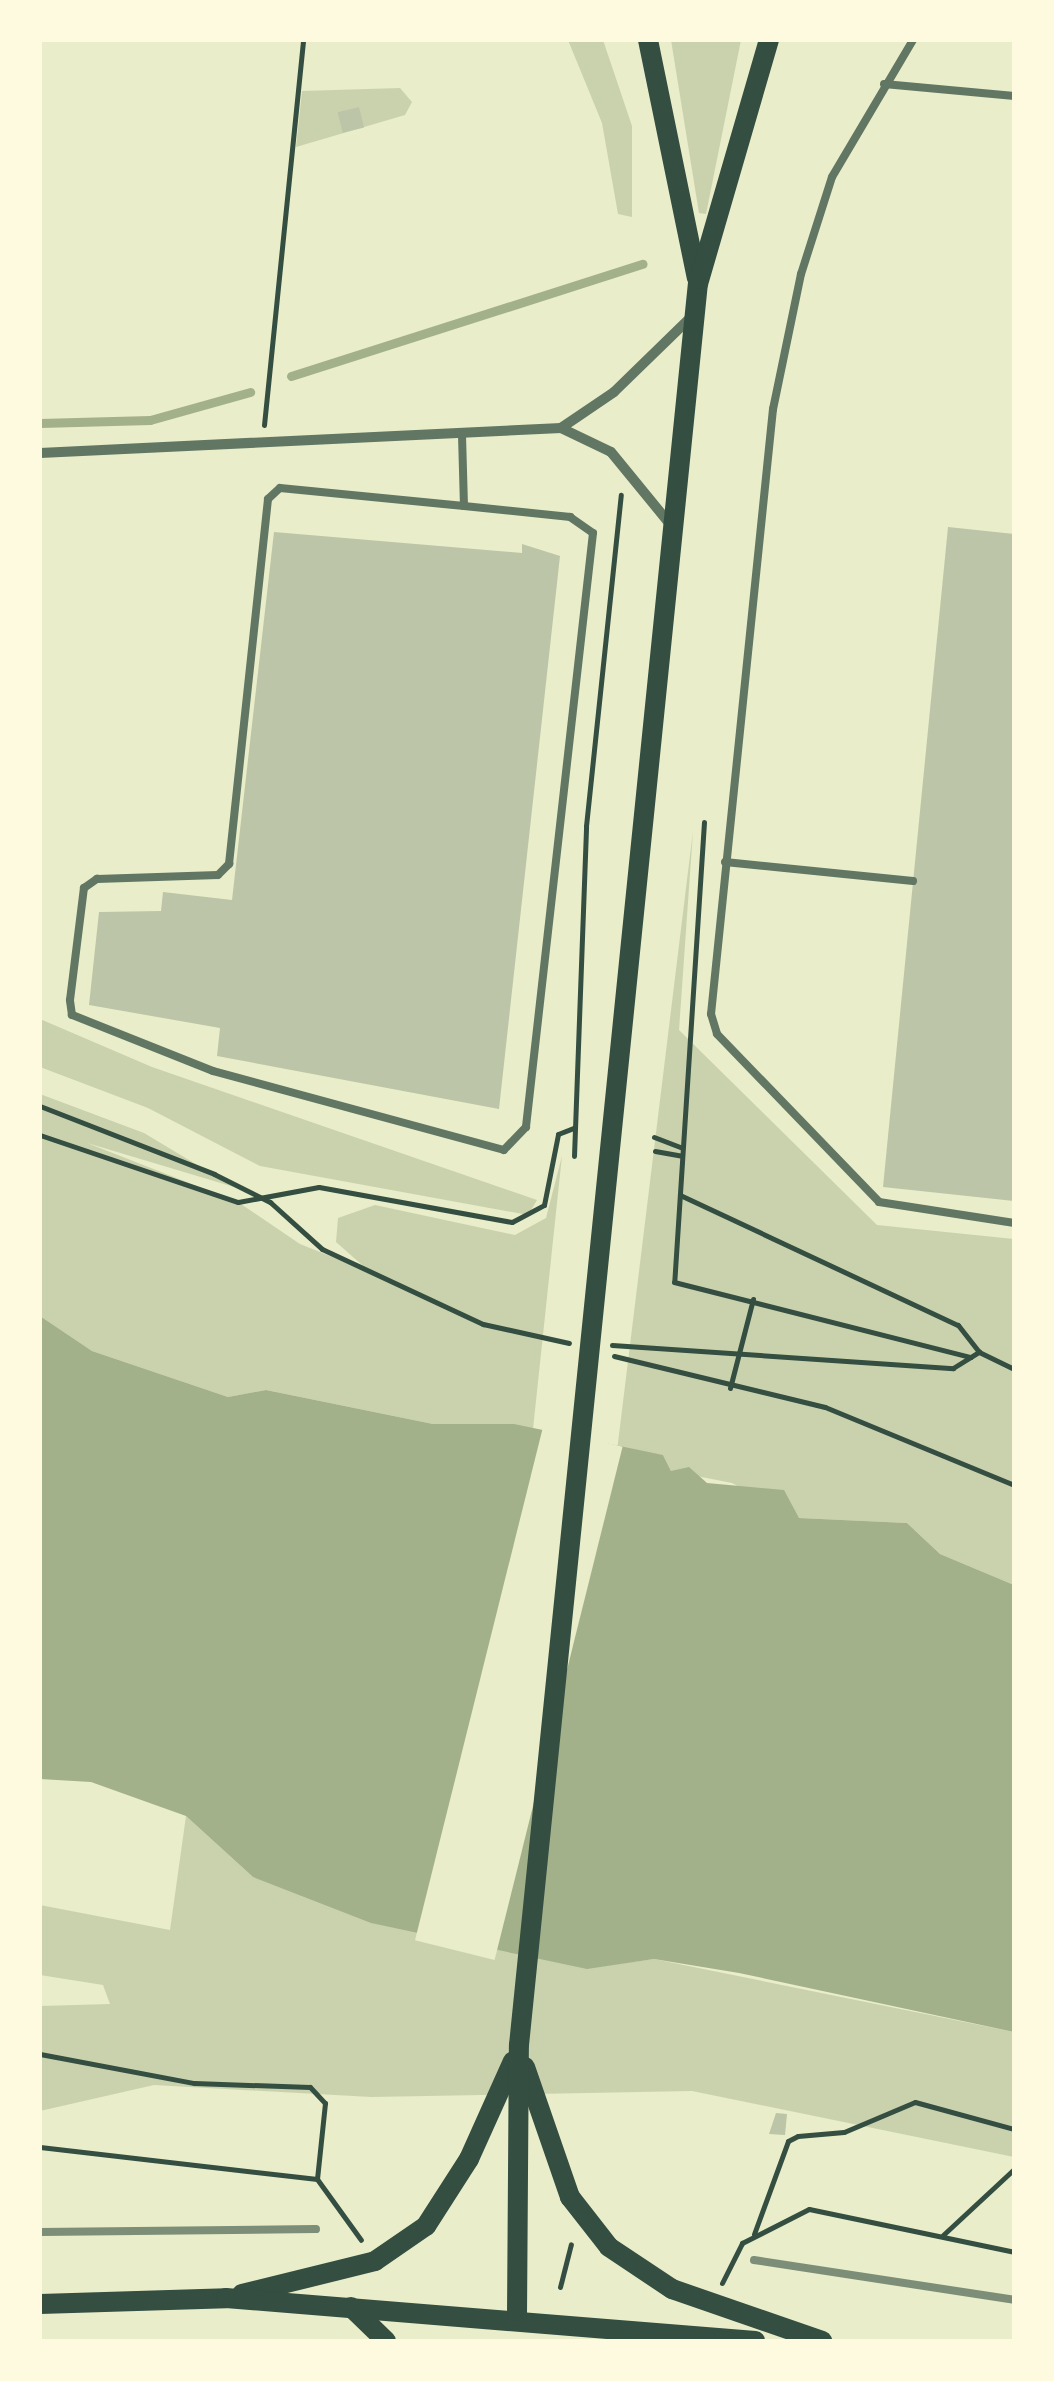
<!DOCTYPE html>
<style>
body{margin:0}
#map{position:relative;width:1054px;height:2381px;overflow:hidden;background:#e9edc9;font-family:Roboto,sans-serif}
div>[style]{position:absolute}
.green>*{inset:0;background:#cad2ad}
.water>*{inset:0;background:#a3b18a}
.pier>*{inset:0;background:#e9edc9;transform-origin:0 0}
.stream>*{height:9px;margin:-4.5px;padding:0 4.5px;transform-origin:4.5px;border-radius:4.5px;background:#a3b18a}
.building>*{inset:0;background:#bcc5a7;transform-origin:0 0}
.path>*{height:5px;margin:-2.5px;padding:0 2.5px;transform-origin:2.5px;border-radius:2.5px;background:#344e41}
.service>*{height:8px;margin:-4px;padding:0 4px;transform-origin:4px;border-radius:4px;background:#617663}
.minor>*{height:10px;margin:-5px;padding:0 5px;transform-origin:5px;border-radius:5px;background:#617663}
.secondary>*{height:20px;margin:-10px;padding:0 10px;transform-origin:10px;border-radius:10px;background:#344e41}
.rail>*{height:8px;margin:-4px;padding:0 4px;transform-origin:4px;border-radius:4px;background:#7c8e77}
span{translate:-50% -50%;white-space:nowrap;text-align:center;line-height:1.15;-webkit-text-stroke:9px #fefae0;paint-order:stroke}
.frame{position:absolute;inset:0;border:42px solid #fefae0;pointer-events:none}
</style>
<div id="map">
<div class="green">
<div style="clip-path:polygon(568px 40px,603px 40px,632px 126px,632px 217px,618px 214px,602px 123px)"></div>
<div style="clip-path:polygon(671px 40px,741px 40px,706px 214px,699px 213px)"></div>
<div style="clip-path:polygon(400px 88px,412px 102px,405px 115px,296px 147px,302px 91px)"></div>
<div style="clip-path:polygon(693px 831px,679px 1030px,877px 1225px,1014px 1239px,1014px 1585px,940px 1554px,907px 1523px,799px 1518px,732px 1483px,671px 1471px,663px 1455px,617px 1451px)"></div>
<div style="clip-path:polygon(40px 1019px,152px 1067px,537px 1200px,528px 1215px,260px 1166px,148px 1108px,40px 1067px)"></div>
<div style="clip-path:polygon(40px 1094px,144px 1133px,234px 1187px,87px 1143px,238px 1202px,300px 1244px,370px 1272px,336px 1242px,338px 1218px,375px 1205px,515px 1235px,546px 1218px,562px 1156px,533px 1429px,433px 1424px,266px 1390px,228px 1397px,92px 1351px,40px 1316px)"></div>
<div style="clip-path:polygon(186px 1816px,253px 1877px,587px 1968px,654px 1959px,1014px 2032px,1014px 2157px,692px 2091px,371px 2097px,154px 2085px,40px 2111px,40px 2006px,110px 2004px,103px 1985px,40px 1975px,40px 1905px,170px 1930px)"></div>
</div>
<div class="water">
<div style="clip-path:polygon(40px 1316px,92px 1351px,228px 1397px,266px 1390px,433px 1424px,514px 1424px,663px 1455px,671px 1471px,689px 1467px,707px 1483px,784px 1490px,799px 1518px,907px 1523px,940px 1554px,1014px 1585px,1014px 2032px,739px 1973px,654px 1959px,587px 1969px,371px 1923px,253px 1877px,186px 1816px,91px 1782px,40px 1779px)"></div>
</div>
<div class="pier">
<div style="left:543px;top:1427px;width:82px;height:529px;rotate:14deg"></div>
</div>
<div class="stream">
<div style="left:291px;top:376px;width:369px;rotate:-17.7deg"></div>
<div style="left:40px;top:423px;width:110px;rotate:-1.6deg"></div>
<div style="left:150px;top:420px;width:104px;rotate:-15.6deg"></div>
</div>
<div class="building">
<div style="left:359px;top:107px;width:21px;height:22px;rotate:76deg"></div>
<div style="clip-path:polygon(948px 527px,1014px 534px,1014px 1201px,883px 1187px)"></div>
<div style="clip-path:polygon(274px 532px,522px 553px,522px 544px,560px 556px,499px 1109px,217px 1056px,220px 1028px,89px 1005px,99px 912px,161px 911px,163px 892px,232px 900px)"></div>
<div style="clip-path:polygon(776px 2113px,787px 2114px,785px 2135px,769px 2134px)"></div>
</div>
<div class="path">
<div style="left:264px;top:425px;width:387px;rotate:-84.2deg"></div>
<div style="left:704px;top:822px;width:461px;rotate:93.7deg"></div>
<div style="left:674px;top:1282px;width:306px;rotate:14.2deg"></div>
<div style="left:40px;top:1106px;width:187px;rotate:21.3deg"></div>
<div style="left:214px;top:1174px;width:63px;rotate:26.6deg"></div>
<div style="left:270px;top:1202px;width:70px;rotate:42.1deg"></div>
<div style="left:322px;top:1249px;width:178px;rotate:25deg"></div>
<div style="left:483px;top:1324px;width:88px;rotate:12.5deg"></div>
<div style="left:40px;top:1135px;width:209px;rotate:18.7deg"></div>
<div style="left:238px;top:1202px;width:82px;rotate:-10.5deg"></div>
<div style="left:319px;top:1187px;width:196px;rotate:10.3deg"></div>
<div style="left:512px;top:1222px;width:36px;rotate:-28deg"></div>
<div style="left:544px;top:1205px;width:72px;rotate:-78.8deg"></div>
<div style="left:558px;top:1134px;width:17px;rotate:-21deg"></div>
<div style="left:654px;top:1137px;width:30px;rotate:21deg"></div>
<div style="left:655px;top:1151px;width:27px;rotate:10deg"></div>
<div style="left:574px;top:1156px;width:330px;rotate:-87.9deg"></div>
<div style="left:586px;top:826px;width:333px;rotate:-84deg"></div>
<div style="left:680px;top:1195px;width:307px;rotate:25.1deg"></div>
<div style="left:958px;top:1325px;width:34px;rotate:52deg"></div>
<div style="left:979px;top:1352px;width:39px;rotate:26deg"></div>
<div style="left:612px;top:1345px;width:342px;rotate:3.9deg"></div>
<div style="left:953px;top:1368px;width:31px;rotate:-32deg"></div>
<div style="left:614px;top:1356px;width:217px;rotate:13.6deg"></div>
<div style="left:825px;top:1407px;width:204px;rotate:22.4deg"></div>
<div style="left:730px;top:1388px;width:92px;rotate:-75.5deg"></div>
<div style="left:40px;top:2054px;width:157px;rotate:10.7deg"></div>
<div style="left:194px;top:2083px;width:116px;rotate:2deg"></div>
<div style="left:310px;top:2087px;width:22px;rotate:47deg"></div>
<div style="left:325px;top:2103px;width:76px;rotate:96deg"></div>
<div style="left:317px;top:2179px;width:75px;rotate:54.2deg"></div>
<div style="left:40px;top:2147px;width:279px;rotate:6.6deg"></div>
<div style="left:754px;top:2234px;width:99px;rotate:-69.9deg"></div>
<div style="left:788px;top:2141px;width:11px;rotate:-27deg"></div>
<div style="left:798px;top:2136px;width:46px;rotate:-5deg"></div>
<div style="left:844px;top:2132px;width:77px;rotate:-22.9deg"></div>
<div style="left:915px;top:2102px;width:103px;rotate:15.3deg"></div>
<div style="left:943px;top:2235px;width:97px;rotate:-42.9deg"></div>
<div style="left:722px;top:2283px;width:45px;rotate:-63.4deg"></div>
<div style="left:742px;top:2243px;width:75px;rotate:-26.9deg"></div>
<div style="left:809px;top:2209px;width:209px;rotate:11.8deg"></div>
<div style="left:560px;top:2287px;width:44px;rotate:-75.7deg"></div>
</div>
<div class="service">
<div style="left:913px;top:40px;width:159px;rotate:120.6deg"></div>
<div style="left:832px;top:177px;width:102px;rotate:107.7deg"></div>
<div style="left:801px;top:274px;width:138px;rotate:101.7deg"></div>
<div style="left:773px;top:409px;width:608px;rotate:95.85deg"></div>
<div style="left:711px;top:1014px;width:21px;rotate:73deg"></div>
<div style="left:717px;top:1034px;width:233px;rotate:46deg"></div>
<div style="left:879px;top:1202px;width:137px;rotate:8.8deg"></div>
<div style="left:884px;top:84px;width:131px;rotate:5.3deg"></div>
<div style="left:462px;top:435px;width:71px;rotate:88.4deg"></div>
<div style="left:464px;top:506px;width:107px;rotate:5.9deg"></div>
<div style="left:570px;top:517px;width:28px;rotate:35deg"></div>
<div style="left:593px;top:533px;width:598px;rotate:96.44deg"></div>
<div style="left:526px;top:1127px;width:32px;rotate:134deg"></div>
<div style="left:504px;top:1150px;width:302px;rotate:-164.8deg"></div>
<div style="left:213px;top:1071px;width:152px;rotate:-158.3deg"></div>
<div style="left:72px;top:1015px;width:15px;rotate:-98deg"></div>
<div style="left:70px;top:1000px;width:113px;rotate:-82.9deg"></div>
<div style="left:84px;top:888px;width:16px;rotate:-35deg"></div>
<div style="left:97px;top:879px;width:121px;rotate:-1.9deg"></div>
<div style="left:218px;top:875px;width:16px;rotate:-45deg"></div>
<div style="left:229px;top:864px;width:367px;rotate:-83.9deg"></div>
<div style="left:268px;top:499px;width:16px;rotate:-43deg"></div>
<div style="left:280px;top:488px;width:185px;rotate:5.6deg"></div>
<div style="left:725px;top:862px;width:189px;rotate:5.8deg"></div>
</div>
<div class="minor">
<div style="left:561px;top:428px;width:64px;rotate:-34.2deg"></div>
<div style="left:614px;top:392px;width:107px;rotate:-44.2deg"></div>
<div style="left:40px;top:453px;width:522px;rotate:-2.75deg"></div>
<div style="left:561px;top:428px;width:55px;rotate:25.6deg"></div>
<div style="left:611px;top:452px;width:93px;rotate:50.7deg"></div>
</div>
<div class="secondary">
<div style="left:648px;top:40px;width:243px;rotate:78.4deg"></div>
<div style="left:525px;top:2067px;width:138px;rotate:70.9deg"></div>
<div style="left:570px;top:2197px;width:63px;rotate:52deg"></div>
<div style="left:609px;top:2247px;width:76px;rotate:33.7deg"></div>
<div style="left:672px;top:2289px;width:159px;rotate:19.1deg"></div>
<div style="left:242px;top:2294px;width:137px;rotate:-13.9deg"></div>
<div style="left:375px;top:2261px;width:62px;rotate:-34.5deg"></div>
<div style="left:426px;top:2226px;width:80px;rotate:-57.3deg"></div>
<div style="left:469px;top:2159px;width:107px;rotate:-65.8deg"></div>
<div style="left:40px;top:2304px;width:186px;rotate:-1.8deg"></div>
<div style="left:226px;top:2298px;width:531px;rotate:4.65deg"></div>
<div style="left:351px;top:2307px;width:49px;rotate:44.2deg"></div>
<div style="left:517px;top:2316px;width:271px;rotate:-89.6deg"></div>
<div style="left:519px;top:2045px;width:1770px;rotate:-84.2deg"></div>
<div style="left:698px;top:284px;width:254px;rotate:-73.8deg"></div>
</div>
<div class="rail">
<div style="left:40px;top:2232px;width:276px;rotate:-0.6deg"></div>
<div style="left:754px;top:2260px;width:263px;rotate:8.7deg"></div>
</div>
<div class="frame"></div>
</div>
